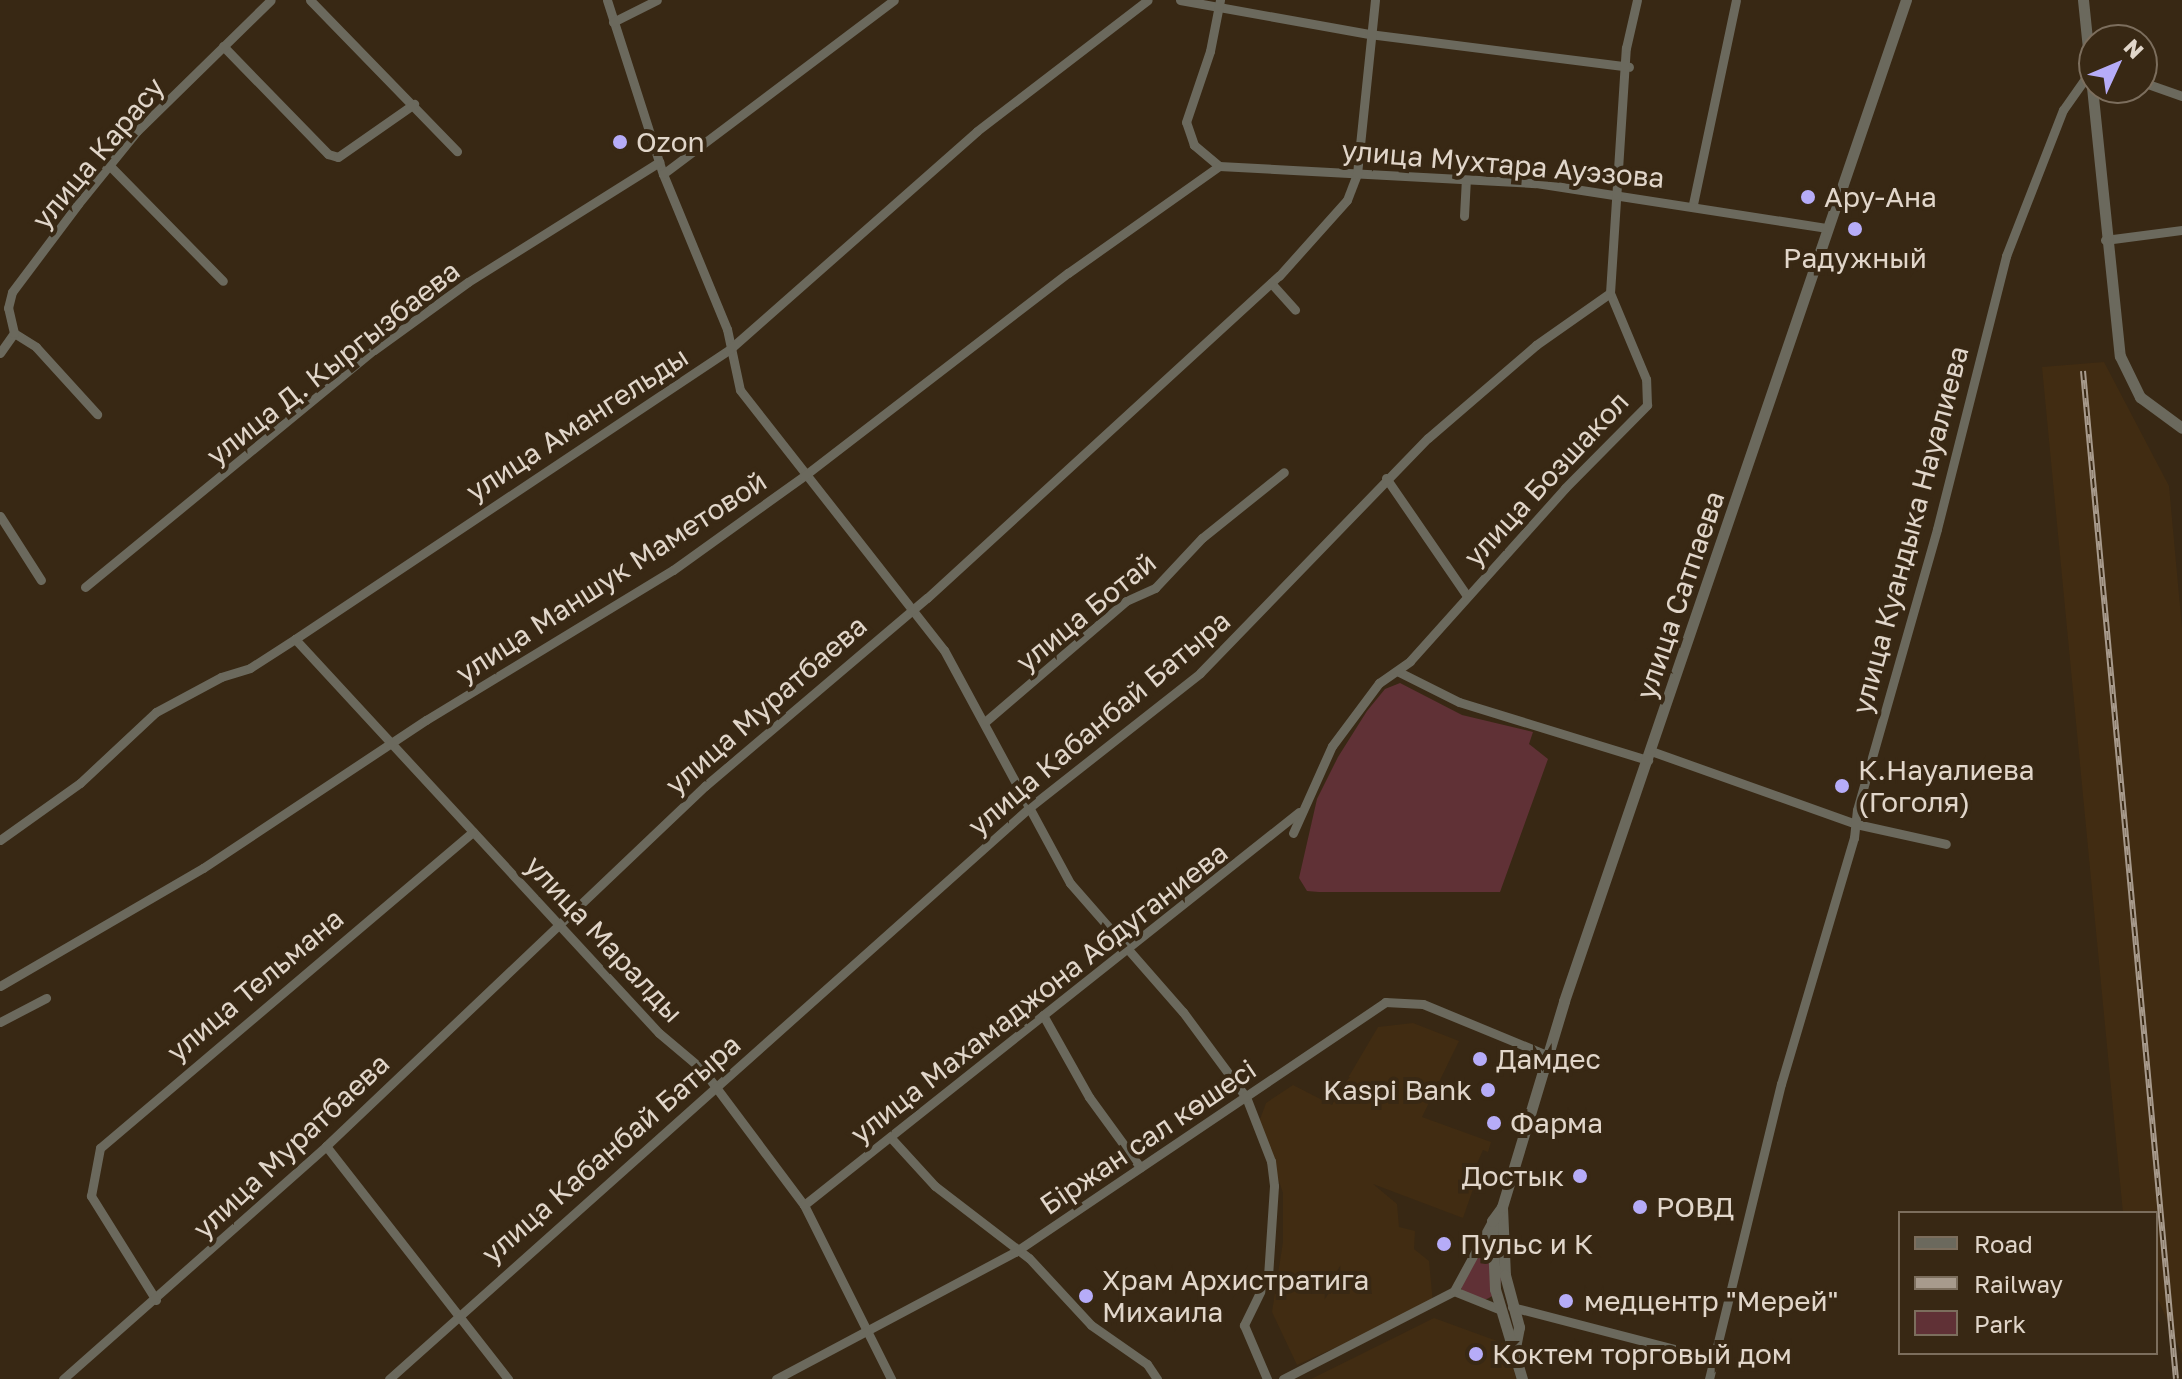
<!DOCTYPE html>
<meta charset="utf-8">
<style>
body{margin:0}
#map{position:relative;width:2182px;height:1379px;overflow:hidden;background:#382814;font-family:"Golos Text",sans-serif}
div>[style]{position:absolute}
.built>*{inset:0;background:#412c12}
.green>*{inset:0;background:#603136}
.round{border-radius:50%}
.minor>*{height:9px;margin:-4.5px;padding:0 4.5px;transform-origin:4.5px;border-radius:4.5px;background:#6b695d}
.tertiary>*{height:11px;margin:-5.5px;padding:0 5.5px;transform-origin:5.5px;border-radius:5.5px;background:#6b695d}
.rail>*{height:6px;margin-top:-3px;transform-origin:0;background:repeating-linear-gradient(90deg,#382814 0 9px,#a79a8c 0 18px);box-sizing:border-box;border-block:2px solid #a79a8c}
.dots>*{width:22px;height:22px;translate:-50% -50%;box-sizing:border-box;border:4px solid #382814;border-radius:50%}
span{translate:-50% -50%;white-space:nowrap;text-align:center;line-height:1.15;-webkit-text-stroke:8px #382814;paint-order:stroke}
.poi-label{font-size:28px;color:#e1d6ca}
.left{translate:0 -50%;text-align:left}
.right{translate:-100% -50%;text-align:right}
.street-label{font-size:28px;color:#e1d6ca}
.legend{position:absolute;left:1898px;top:1211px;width:260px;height:144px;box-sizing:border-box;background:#382814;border:2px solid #7c6e5d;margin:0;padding:10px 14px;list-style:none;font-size:24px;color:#e1d6ca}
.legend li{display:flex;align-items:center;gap:16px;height:40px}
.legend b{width:40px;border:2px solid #7c6e5d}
.north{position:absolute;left:2078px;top:24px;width:80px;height:80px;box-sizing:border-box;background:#382814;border:2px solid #7c6e5d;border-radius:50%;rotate:46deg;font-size:22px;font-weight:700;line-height:32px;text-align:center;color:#e1d6ca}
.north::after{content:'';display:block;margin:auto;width:28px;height:36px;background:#b6acf8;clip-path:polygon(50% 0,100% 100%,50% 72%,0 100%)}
</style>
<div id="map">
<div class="built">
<div style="clip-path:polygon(2104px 362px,2169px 486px,2182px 628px,2182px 1354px,2156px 1295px,2156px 1213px,2123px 1213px,2042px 367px)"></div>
<div style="clip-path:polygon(1413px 1023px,1459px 1041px,1422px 1117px,1491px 1142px,1488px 1152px,1483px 1150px,1476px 1166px,1480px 1169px,1463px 1218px,1373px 1184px,1397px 1204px,1399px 1227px,1415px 1231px,1414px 1249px,1429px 1261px,1433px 1303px,1297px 1365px,1272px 1312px,1283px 1242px,1283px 1193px,1259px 1122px,1266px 1103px,1293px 1085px,1332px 1105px,1378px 1027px)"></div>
<div style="clip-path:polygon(1434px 1318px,1508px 1345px,1516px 1379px,1311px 1379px)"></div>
</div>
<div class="green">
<div style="clip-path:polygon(1400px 683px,1462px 715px,1533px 732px,1529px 744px,1548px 759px,1500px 892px,1319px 892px,1307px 891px,1299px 878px,1317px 799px,1338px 757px,1367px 711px,1385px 689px)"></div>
<div class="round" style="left:1459px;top:1258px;width:42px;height:42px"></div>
</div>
<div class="minor">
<div style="left:310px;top:0;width:211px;rotate:45.8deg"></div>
<div style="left:607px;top:0;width:183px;rotate:72.2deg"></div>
<div style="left:663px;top:174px;width:168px;rotate:67.6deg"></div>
<div style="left:727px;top:329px;width:62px;rotate:78deg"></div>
<div style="left:740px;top:390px;width:330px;rotate:51.9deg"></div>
<div style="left:944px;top:650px;width:265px;rotate:61.6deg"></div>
<div style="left:1070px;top:883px;width:171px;rotate:48.8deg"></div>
<div style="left:1183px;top:1012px;width:106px;rotate:53.5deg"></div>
<div style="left:1246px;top:1097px;width:69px;rotate:68.7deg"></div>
<div style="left:1271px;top:1161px;width:25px;rotate:83deg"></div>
<div style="left:1274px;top:1186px;width:90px;rotate:93.8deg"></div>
<div style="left:1268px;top:1276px;width:55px;rotate:116.1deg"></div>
<div style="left:1244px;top:1325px;width:59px;rotate:66.9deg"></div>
<div style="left:1180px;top:0;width:192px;rotate:10.2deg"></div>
<div style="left:1369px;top:34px;width:262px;rotate:7.2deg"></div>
<div style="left:613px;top:22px;width:49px;rotate:-26.6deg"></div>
<div style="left:223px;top:46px;width:151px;rotate:45.8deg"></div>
<div style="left:328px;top:154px;width:10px;rotate:17deg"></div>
<div style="left:338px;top:157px;width:93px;rotate:-34.9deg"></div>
<div style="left:2142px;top:82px;width:42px;rotate:19.3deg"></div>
<div style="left:110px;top:166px;width:161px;rotate:45.5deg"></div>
<div style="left:1219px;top:166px;width:33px;rotate:-140deg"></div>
<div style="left:1194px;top:145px;width:24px;rotate:-109deg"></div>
<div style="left:1186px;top:122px;width:75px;rotate:-71.3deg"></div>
<div style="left:1210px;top:51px;width:52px;rotate:-78.9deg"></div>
<div style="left:663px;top:174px;width:289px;rotate:-37deg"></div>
<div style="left:1693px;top:204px;width:208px;rotate:-78.1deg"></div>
<div style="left:1464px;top:216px;width:35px;rotate:-87deg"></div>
<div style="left:2105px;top:240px;width:78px;rotate:-7.4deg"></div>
<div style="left:1271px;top:283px;width:36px;rotate:48deg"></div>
<div style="left:14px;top:333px;width:26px;rotate:32deg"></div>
<div style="left:36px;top:347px;width:91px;rotate:47.7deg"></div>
<div style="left:0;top:353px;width:24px;rotate:-55deg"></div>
<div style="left:14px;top:333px;width:26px;rotate:-103deg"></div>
<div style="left:8px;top:308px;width:16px;rotate:-76deg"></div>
<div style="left:12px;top:292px;width:110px;rotate:-53.1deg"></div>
<div style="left:78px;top:204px;width:94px;rotate:-51.1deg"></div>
<div style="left:137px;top:131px;width:187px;rotate:-44.4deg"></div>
<div style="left:1386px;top:478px;width:143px;rotate:55.5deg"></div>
<div style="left:0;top:516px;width:76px;rotate:57.4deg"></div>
<div style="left:85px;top:587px;width:374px;rotate:-39.4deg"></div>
<div style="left:374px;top:350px;width:116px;rotate:-35.9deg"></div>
<div style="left:468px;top:282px;width:226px;rotate:-32.1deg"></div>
<div style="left:295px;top:639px;width:536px;rotate:47.27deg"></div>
<div style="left:659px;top:1033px;width:57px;rotate:40.1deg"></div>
<div style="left:703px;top:1070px;width:169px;rotate:53.2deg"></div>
<div style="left:804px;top:1205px;width:195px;rotate:63.4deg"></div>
<div style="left:1399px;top:672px;width:67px;rotate:26.6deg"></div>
<div style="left:1459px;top:702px;width:198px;rotate:17.1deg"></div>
<div style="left:986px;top:721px;width:184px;rotate:-40.6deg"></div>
<div style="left:1126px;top:601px;width:32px;rotate:-24deg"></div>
<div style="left:1155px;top:588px;width:69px;rotate:-46.8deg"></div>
<div style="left:1202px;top:538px;width:105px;rotate:-38.8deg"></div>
<div style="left:1651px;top:751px;width:218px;rotate:19.6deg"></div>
<div style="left:1856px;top:824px;width:92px;rotate:12.5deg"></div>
<div style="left:1293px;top:833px;width:95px;rotate:-65.9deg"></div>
<div style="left:1332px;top:746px;width:79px;rotate:-53.3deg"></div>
<div style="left:1379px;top:683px;width:38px;rotate:-35deg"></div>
<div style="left:1410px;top:661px;width:232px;rotate:-48.1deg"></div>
<div style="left:1565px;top:488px;width:117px;rotate:-45.3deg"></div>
<div style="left:1647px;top:405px;width:26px;rotate:-92deg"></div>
<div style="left:1646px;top:379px;width:93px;rotate:-112.7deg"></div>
<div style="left:0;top:840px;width:98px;rotate:-35.5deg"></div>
<div style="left:80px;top:783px;width:104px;rotate:-43.1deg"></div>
<div style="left:156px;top:712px;width:74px;rotate:-28.3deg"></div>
<div style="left:221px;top:677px;width:30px;rotate:-17deg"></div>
<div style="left:250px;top:668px;width:54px;rotate:-32.8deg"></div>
<div style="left:295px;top:639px;width:523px;rotate:-33.69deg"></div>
<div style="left:730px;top:349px;width:329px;rotate:-41.4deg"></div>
<div style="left:977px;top:131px;width:215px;rotate:-37.5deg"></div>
<div style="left:0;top:986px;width:235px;rotate:-30.2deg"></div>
<div style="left:203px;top:868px;width:268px;rotate:-33.6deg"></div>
<div style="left:426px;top:720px;width:289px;rotate:-31.3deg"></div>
<div style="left:673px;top:570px;width:161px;rotate:-35.7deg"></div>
<div style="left:804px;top:476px;width:333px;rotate:-37.6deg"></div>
<div style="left:1068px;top:273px;width:185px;rotate:-35.3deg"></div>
<div style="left:1219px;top:166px;width:317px;rotate:3.1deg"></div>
<div style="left:1536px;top:183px;width:295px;rotate:8.8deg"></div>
<div style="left:1043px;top:1015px;width:94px;rotate:60.7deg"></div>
<div style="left:1089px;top:1097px;width:87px;rotate:53.9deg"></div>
<div style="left:0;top:1022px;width:52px;rotate:-27.6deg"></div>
<div style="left:891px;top:1138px;width:65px;rotate:47.5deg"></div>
<div style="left:935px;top:1186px;width:118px;rotate:37.5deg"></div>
<div style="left:1029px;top:1258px;width:91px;rotate:47.2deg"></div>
<div style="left:1091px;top:1325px;width:68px;rotate:34.9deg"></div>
<div style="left:1147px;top:1364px;width:18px;rotate:56deg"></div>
<div style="left:326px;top:1146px;width:296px;rotate:52deg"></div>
<div style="left:804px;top:1205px;width:632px;rotate:-38.45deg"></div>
<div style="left:1454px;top:1291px;width:51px;rotate:22deg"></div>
<div style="left:156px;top:1300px;width:123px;rotate:-122deg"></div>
<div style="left:91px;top:1196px;width:49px;rotate:-79.4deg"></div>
<div style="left:100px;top:1148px;width:489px;rotate:-40.3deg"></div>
<div style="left:1512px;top:1307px;width:208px;rotate:14.5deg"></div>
<div style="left:63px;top:1379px;width:351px;rotate:-41.5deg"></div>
<div style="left:326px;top:1146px;width:523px;rotate:-43.53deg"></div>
<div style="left:705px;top:786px;width:291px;rotate:-40.3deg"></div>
<div style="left:927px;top:598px;width:477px;rotate:-42.5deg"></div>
<div style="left:1279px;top:276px;width:102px;rotate:-48.2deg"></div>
<div style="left:1347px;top:200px;width:28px;rotate:-69deg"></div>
<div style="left:1357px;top:174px;width:175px;rotate:-84.1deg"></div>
<div style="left:389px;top:1379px;width:859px;rotate:-41.74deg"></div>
<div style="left:1030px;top:807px;width:216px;rotate:-38.2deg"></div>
<div style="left:1200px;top:673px;width:327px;rotate:-45.9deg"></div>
<div style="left:1428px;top:438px;width:143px;rotate:-40.7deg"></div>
<div style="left:1536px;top:345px;width:90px;rotate:-35.1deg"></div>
<div style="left:1610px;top:293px;width:246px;rotate:-86.3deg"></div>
<div style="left:1626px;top:48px;width:49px;rotate:-77.1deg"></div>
<div style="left:776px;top:1379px;width:271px;rotate:-28deg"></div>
<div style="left:1015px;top:1252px;width:447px;rotate:-34deg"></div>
<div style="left:1385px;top:1002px;width:38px;rotate:3deg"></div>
<div style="left:1423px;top:1004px;width:136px;rotate:22.4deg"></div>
<div style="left:1283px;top:1379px;width:192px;rotate:-27.2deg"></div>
<div style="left:1454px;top:1291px;width:80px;rotate:-61.5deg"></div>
<div style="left:1709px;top:1379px;width:304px;rotate:-76.3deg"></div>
<div style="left:1781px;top:1084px;width:257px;rotate:-73.5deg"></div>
<div style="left:1854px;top:838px;width:28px;rotate:-84deg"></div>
<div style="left:1857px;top:810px;width:292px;rotate:-74.1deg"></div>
<div style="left:1937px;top:529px;width:282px;rotate:-75.8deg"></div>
<div style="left:2006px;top:256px;width:157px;rotate:-68.7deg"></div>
<div style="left:2063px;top:110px;width:42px;rotate:-54.8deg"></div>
<div style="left:2087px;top:76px;width:7px"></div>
</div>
<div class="tertiary">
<div style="left:2083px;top:0;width:358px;rotate:84.1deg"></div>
<div style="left:2120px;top:356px;width:46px;rotate:64deg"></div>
<div style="left:2140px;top:397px;width:52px;rotate:36.4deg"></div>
<div style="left:1502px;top:1207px;width:68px;rotate:87.5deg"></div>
<div style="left:1505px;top:1275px;width:54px;rotate:74.9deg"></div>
<div style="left:1519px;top:1327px;width:20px;rotate:101deg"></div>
<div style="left:1522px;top:1379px;width:94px;rotate:-106.7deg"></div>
<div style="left:1495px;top:1289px;width:68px;rotate:-92.5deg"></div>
<div style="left:1492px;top:1221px;width:17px;rotate:-54deg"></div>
<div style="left:1502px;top:1207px;width:215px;rotate:-73.2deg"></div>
<div style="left:1564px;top:1001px;width:1058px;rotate:-71.14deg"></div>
</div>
<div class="rail">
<div style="left:2083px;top:371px;width:1012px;rotate:84.73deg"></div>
</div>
<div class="dots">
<div style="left:620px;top:142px;background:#b6acf8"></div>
<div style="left:1808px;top:197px;background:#b6acf8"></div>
<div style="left:1855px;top:229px;background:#b6acf8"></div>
<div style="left:1842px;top:786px;background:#b6acf8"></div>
<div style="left:1480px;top:1059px;background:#b6acf8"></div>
<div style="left:1488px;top:1090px;background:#b6acf8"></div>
<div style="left:1494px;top:1123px;background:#b6acf8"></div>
<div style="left:1580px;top:1176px;background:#b6acf8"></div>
<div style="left:1640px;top:1207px;background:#b6acf8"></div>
<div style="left:1444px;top:1244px;background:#b6acf8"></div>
<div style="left:1086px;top:1296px;background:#b6acf8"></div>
<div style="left:1566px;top:1301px;background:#b6acf8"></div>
<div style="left:1476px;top:1354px;background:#b6acf8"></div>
</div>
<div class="poi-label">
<span class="left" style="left:636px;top:142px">Ozon</span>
<span class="left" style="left:1824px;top:197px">Ару-Ана</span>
<span style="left:1855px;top:258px">Радужный</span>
<span class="left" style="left:1858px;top:786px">К.Науалиева<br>(Гоголя)</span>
<span class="left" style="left:1496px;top:1059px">Дамдес</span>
<span class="right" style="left:1472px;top:1090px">Kaspi Bank</span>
<span class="left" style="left:1510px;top:1123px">Фарма</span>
<span class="right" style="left:1564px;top:1176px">Достык</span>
<span class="left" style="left:1656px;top:1207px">РОВД</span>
<span class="left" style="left:1460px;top:1244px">Пульс и К</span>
<span class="left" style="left:1102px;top:1296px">Храм Архистратига<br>Михаила</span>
<span class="left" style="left:1584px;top:1301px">медцентр "Мерей"</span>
<span class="left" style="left:1492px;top:1354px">Коктем торговый дом</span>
</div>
<div class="street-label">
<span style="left:98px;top:153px;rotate:-50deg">улица Карасу</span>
<span style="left:1503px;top:164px;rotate:5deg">улица Мухтара Ауэзова</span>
<span style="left:333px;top:363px;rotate:-38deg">улица Д. Кыргызбаева</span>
<span style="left:577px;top:424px;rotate:-33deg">улица Амангельды</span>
<span style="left:1546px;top:479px;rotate:-47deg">улица Бозшакол</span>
<span style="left:1910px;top:530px;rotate:-75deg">улица Куандыка Науалиева</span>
<span style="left:611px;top:577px;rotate:-33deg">улица Маншук Маметовой</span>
<span style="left:1680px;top:595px;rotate:-71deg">улица Сатпаева</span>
<span style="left:1086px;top:612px;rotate:-39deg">улица Ботай</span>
<span style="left:766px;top:705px;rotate:-41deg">улица Муратбаева</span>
<span style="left:1099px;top:723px;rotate:-40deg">улица Кабанбай Батыра</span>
<span style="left:604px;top:939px;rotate:47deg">улица Маралды</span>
<span style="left:255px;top:985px;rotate:-40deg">улица Тельмана</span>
<span style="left:1039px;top:993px;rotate:-38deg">улица Махамаджона Абдуганиева</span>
<span style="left:1148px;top:1137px;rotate:-34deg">Біржан сал көшесі</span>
<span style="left:291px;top:1146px;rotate:-43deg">улица Муратбаева</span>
<span style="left:611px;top:1149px;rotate:-41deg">улица Кабанбай Батыра</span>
</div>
<ul class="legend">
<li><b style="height:10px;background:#6b695d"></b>Road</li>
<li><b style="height:10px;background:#a79a8c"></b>Railway</li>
<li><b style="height:22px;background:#603136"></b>Park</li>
</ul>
<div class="north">N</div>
</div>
